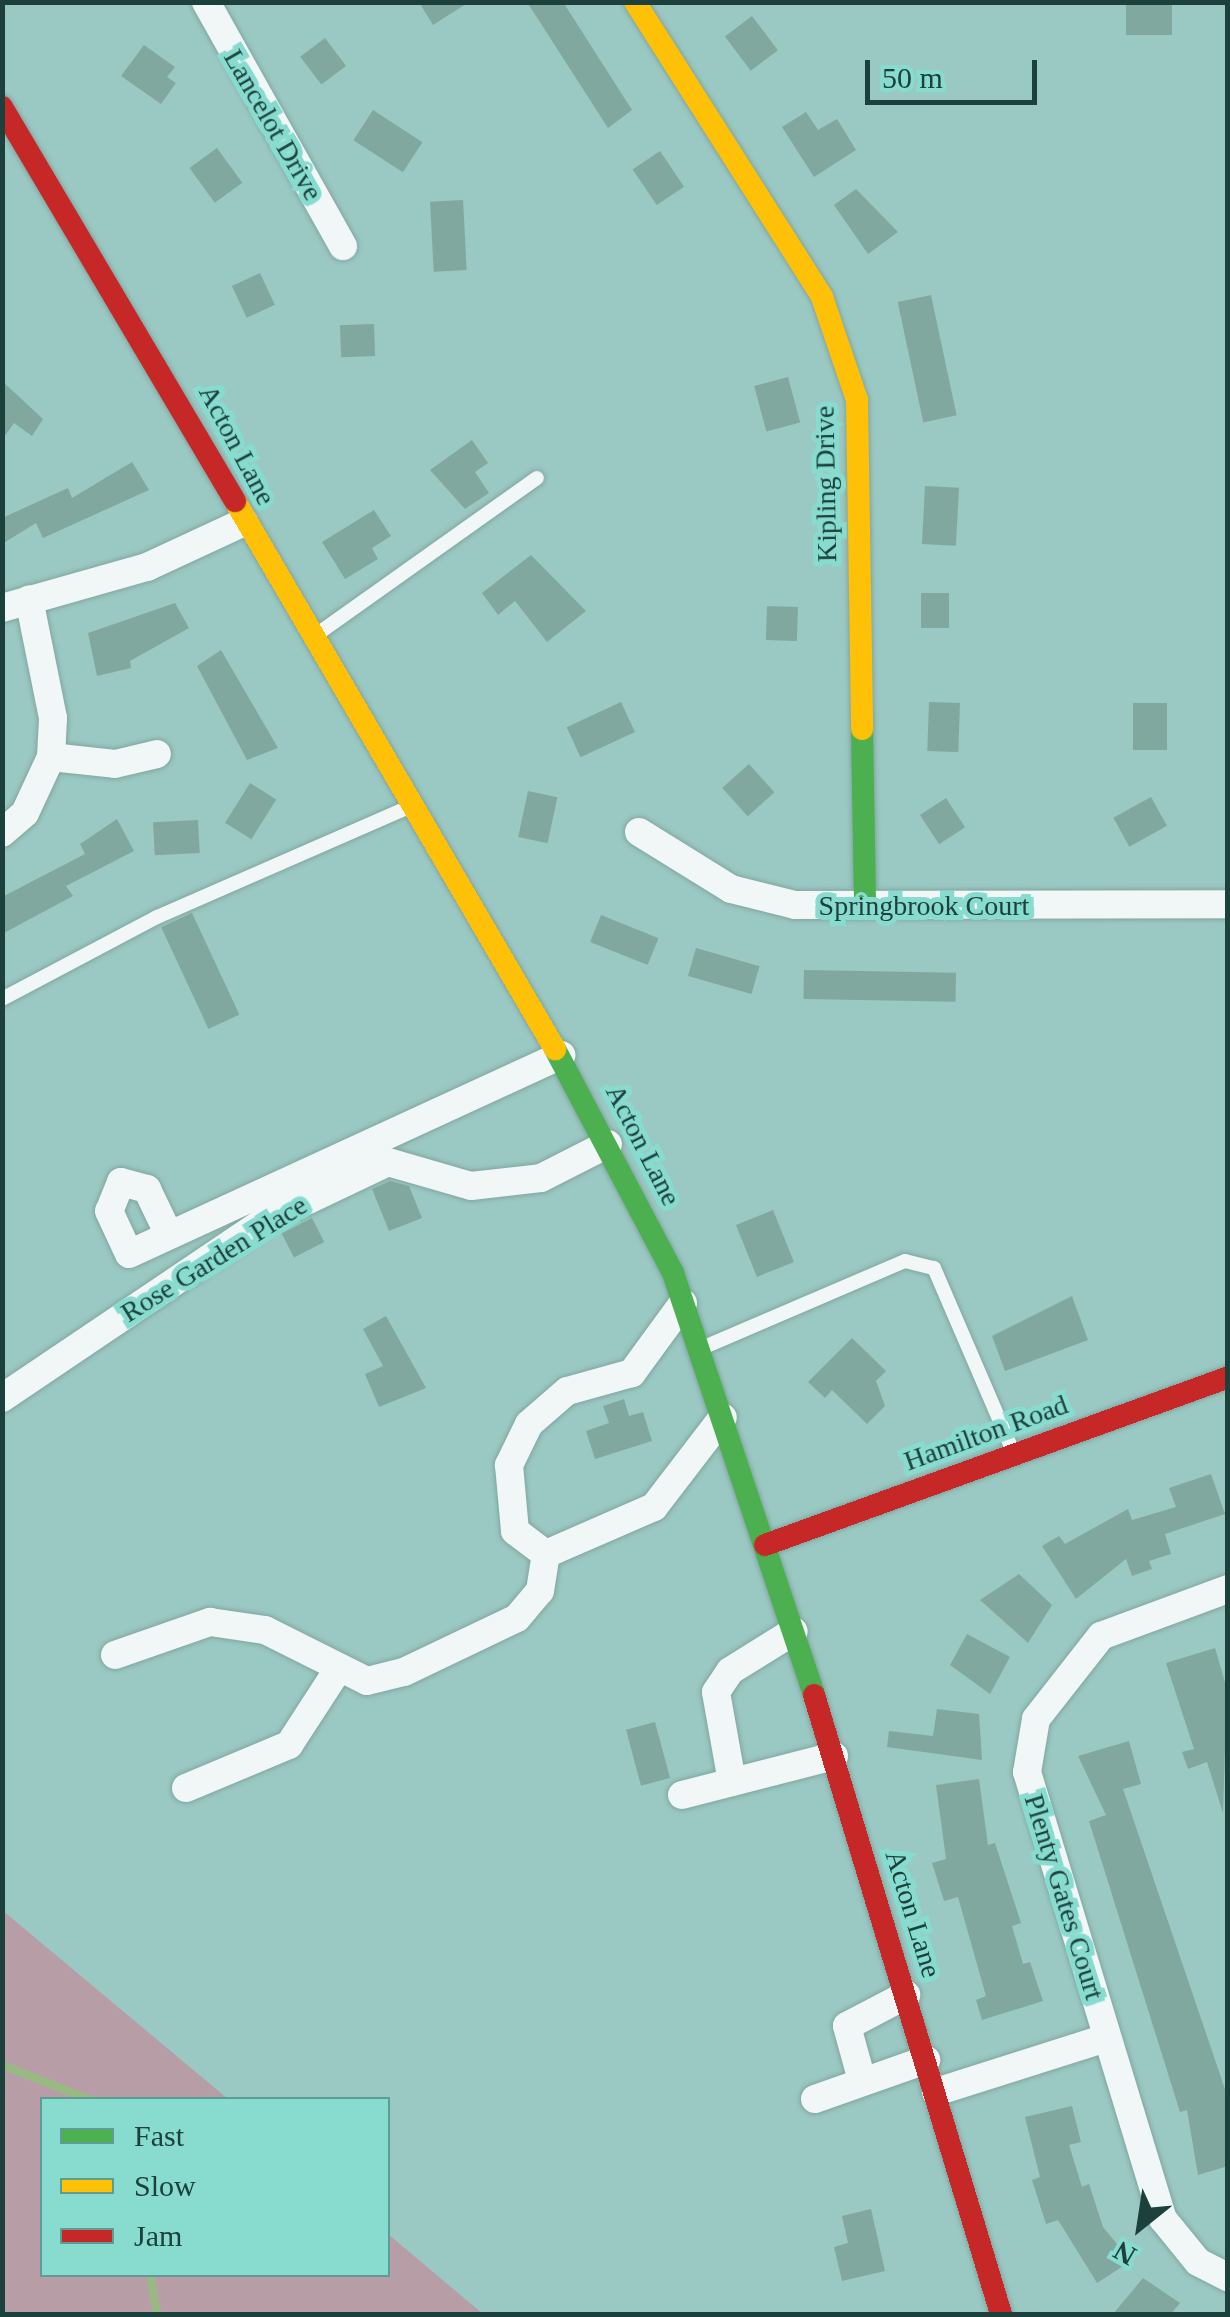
<!DOCTYPE html>
<style>
body{margin:0}
#map{position:relative;width:1230px;height:2317px;overflow:hidden;background:#9ac8c2;font-family:Georgia,serif}
div>[style]{position:absolute}
.forest>*{inset:0;background:#b79ea6}
.stream>*{height:8px;margin:-4px;padding:0 4px;transform-origin:4px;border-radius:4px;background:#99b982}
.building>*{inset:0;background:#81a89e;transform-origin:0 0}
.roads{filter:drop-shadow(0 0 2px #81a6a1) drop-shadow(0 0 2px #81a6a1)}
.lane>*{height:14px;margin:-7px;padding:0 7px;transform-origin:7px;border-radius:7px;background:#f0f7f6}
.street>*{height:28px;margin:-14px;padding:0 14px;transform-origin:14px;border-radius:14px;background:#f0f7f6}
.fast>*{height:22px;margin:-11px;padding:0 11px;transform-origin:11px;border-radius:11px;background:#4caf50}
.slow>*{height:22px;margin:-11px;padding:0 11px;transform-origin:11px;border-radius:11px;background:#ffc107}
.jam>*{height:22px;margin:-11px;padding:0 11px;transform-origin:11px;border-radius:11px;background:#c62828}
span{translate:-50% -50%;white-space:nowrap;text-align:center;line-height:1.15;-webkit-text-stroke:10px #87dbcf;paint-order:stroke}
.street-label{font-size:28px;color:#1c403b}
.frame{position:absolute;inset:0;border:5px solid #1c403b;pointer-events:none}
.legend{position:absolute;left:40px;top:2097px;width:350px;height:180px;box-sizing:border-box;background:#87dbcf;border:2px solid #5c9d94;margin:0;padding:12px 18px;list-style:none;font-size:30px;color:#1c403b}
.legend li{display:flex;align-items:center;gap:20px;height:50px}
.legend b{width:50px;border:2px solid #5c9d94}
.north{position:absolute;left:1090px;top:2177px;width:100px;height:100px;-webkit-text-stroke:8px #87dbcf;paint-order:stroke;rotate:210deg;font-size:28px;font-weight:700;line-height:40px;text-align:center;color:#1c403b}
.north::after{content:'';display:block;margin:auto;width:35px;height:45px;background:#1c403b;clip-path:polygon(50% 0,100% 100%,50% 72%,0 100%)}
.scale{position:absolute;left:865px;top:60px;width:172px;height:45px;box-sizing:border-box;border:5px solid #1c403b;border-top:0;padding-left:12px;font-size:30px;line-height:35px;white-space:nowrap;color:#1c403b;-webkit-text-stroke:8px #87dbcf;paint-order:stroke}
</style>
<div id="map">
<div class="forest">
<div style="clip-path:polygon(2px 1910px,228px 2099px,42px 2100px,42px 2274px,388px 2274px,388px 2234px,483px 2314px,3px 2314px)"></div>
</div>
<div class="stream">
<div style="left:2px;top:2065px;width:96px;rotate:21.5deg"></div>
<div style="left:150px;top:2274px;width:41px;rotate:80.1deg"></div>
</div>
<div class="building">
<div style="clip-path:polygon(419px 2px,469px 2px,433px 25px)"></div>
<div style="clip-path:polygon(527px 2px,563px 2px,632px 110px,608px 128px)"></div>
<div style="left:1126px;top:2px;width:46px;height:33px"></div>
<div style="left:752px;top:16px;width:43px;height:34px;rotate:53deg"></div>
<div style="left:325px;top:38px;width:35px;height:31px;rotate:53deg"></div>
<div style="clip-path:polygon(144px 45px,175px 67px,167px 77px,176px 83px,161px 104px,121px 76px)"></div>
<div style="left:373px;top:110px;width:59px;height:36px;rotate:33deg"></div>
<div style="clip-path:polygon(806px 112px,818px 130px,837px 119px,856px 150px,814px 177px,782px 127px)"></div>
<div style="left:217px;top:148px;width:43px;height:34px;rotate:54deg"></div>
<div style="left:660px;top:151px;width:43px;height:33px;rotate:56deg"></div>
<div style="clip-path:polygon(856px 189px,898px 232px,868px 254px,834px 205px)"></div>
<div style="left:463px;top:200px;width:70px;height:33px;rotate:87deg"></div>
<div style="left:260px;top:273px;width:35px;height:31px;rotate:65deg"></div>
<div style="left:931px;top:295px;width:123px;height:34px;rotate:78deg"></div>
<div style="left:374px;top:324px;width:32px;height:34px;rotate:88deg"></div>
<div style="left:788px;top:377px;width:47px;height:35px;rotate:75deg"></div>
<div style="clip-path:polygon(2px 381px,43px 419px,32px 436px,14px 423px,2px 440px)"></div>
<div style="clip-path:polygon(472px 440px,488px 463px,475px 472px,489px 493px,465px 509px,430px 470px)"></div>
<div style="clip-path:polygon(132px 462px,149px 490px,43px 538px,36px 523px,2px 544px,2px 518px,68px 488px,72px 498px)"></div>
<div style="left:925px;top:486px;width:34px;height:58px;rotate:3deg"></div>
<div style="clip-path:polygon(374px 510px,391px 536px,372px 548px,378px 559px,345px 579px,322px 542px)"></div>
<div style="clip-path:polygon(531px 555px,586px 611px,547px 642px,515px 601px,498px 615px,482px 593px)"></div>
<div style="left:921px;top:593px;width:28px;height:35px"></div>
<div style="clip-path:polygon(175px 603px,189px 628px,130px 661px,131px 668px,97px 676px,88px 633px)"></div>
<div style="left:767px;top:606px;width:31px;height:34px;rotate:2deg"></div>
<div style="clip-path:polygon(221px 650px,278px 748px,247px 760px,197px 666px)"></div>
<div style="left:621px;top:702px;width:33px;height:60px;rotate:65deg"></div>
<div style="left:929px;top:702px;width:31px;height:49px;rotate:2deg"></div>
<div style="left:1133px;top:703px;width:34px;height:47px"></div>
<div style="left:749px;top:764px;width:38px;height:36px;rotate:48deg"></div>
<div style="left:250px;top:783px;width:31px;height:47px;rotate:32deg"></div>
<div style="left:528px;top:791px;width:30px;height:47px;rotate:12deg"></div>
<div style="left:1151px;top:797px;width:33px;height:43px;rotate:61deg"></div>
<div style="left:946px;top:798px;width:35px;height:31px;rotate:57deg"></div>
<div style="clip-path:polygon(117px 819px,134px 851px,66px 886px,73px 896px,2px 934px,2px 897px,85px 854px,80px 844px)"></div>
<div style="left:198px;top:820px;width:33px;height:45px;rotate:87deg"></div>
<div style="left:192px;top:913px;width:112px;height:34px;rotate:65deg"></div>
<div style="left:601px;top:915px;width:62px;height:29px;rotate:22deg"></div>
<div style="left:696px;top:948px;width:66px;height:29px;rotate:16deg"></div>
<div style="left:804px;top:970px;width:152px;height:29px;rotate:1deg"></div>
<div style="clip-path:polygon(390px 1181px,409px 1186px,422px 1218px,389px 1231px,372px 1189px)"></div>
<div style="left:773px;top:1210px;width:56px;height:40px;rotate:68deg"></div>
<div style="left:312px;top:1218px;width:27px;height:34px;rotate:63deg"></div>
<div style="clip-path:polygon(1072px 1296px,1088px 1340px,1005px 1371px,992px 1336px)"></div>
<div style="clip-path:polygon(386px 1316px,426px 1388px,379px 1407px,365px 1374px,383px 1366px,363px 1329px)"></div>
<div style="clip-path:polygon(852px 1338px,886px 1371px,876px 1381px,885px 1406px,867px 1424px,832px 1390px,825px 1398px,808px 1382px)"></div>
<div style="clip-path:polygon(624px 1399px,629px 1416px,643px 1412px,652px 1441px,595px 1459px,586px 1431px,609px 1423px,603px 1406px)"></div>
<div style="clip-path:polygon(1211px 1474px,1225px 1514px,1165px 1534px,1171px 1554px,1149px 1561px,1152px 1569px,1132px 1576px,1126px 1559px,1076px 1599px,1042px 1546px,1059px 1536px,1065px 1544px,1128px 1509px,1132px 1520px,1176px 1507px,1169px 1488px)"></div>
<div style="clip-path:polygon(1019px 1574px,1052px 1605px,1028px 1643px,980px 1600px)"></div>
<div style="clip-path:polygon(967px 1634px,1010px 1657px,990px 1694px,950px 1665px)"></div>
<div style="clip-path:polygon(1215px 1648px,1227px 1689px,1223px 1813px,1207px 1762px,1188px 1769px,1182px 1752px,1194px 1749px,1166px 1663px)"></div>
<div style="clip-path:polygon(937px 1709px,979px 1714px,982px 1760px,887px 1747px,889px 1731px,933px 1736px)"></div>
<div style="left:655px;top:1722px;width:58px;height:30px;rotate:75deg"></div>
<div style="clip-path:polygon(1129px 1741px,1141px 1784px,1123px 1789px,1228px 2098px,1228px 2166px,1198px 2175px,1187px 2110px,1180px 2112px,1089px 1821px,1106px 1815px,1078px 1756px)"></div>
<div style="clip-path:polygon(979px 1779px,988px 1845px,995px 1843px,1021px 1923px,1012px 1926px,1023px 1964px,1030px 1962px,1043px 2001px,982px 2020px,976px 2000px,986px 1996px,958px 1897px,944px 1901px,932px 1863px,946px 1859px,936px 1785px)"></div>
<div style="clip-path:polygon(1072px 2106px,1081px 2142px,1069px 2145px,1082px 2187px,1089px 2184px,1103px 2227px,1131px 2261px,1097px 2283px,1058px 2220px,1046px 2224px,1032px 2180px,1040px 2177px,1025px 2117px)"></div>
<div style="clip-path:polygon(871px 2209px,885px 2271px,842px 2281px,834px 2247px,848px 2243px,842px 2216px)"></div>
<div style="clip-path:polygon(1143px 2278px,1180px 2303px,1171px 2314px,1113px 2314px)"></div>
</div>
<div class="roads">
<div class="lane">
<div style="left:316px;top:635px;width:271px;rotate:-35.4deg"></div>
<div style="left:2px;top:999px;width:175px;rotate:-27.9deg"></div>
<div style="left:157px;top:917px;width:277px;rotate:-23.6deg"></div>
<div style="left:702px;top:1348px;width:221px;rotate:-23.2deg"></div>
<div style="left:905px;top:1261px;width:30px;rotate:14deg"></div>
<div style="left:934px;top:1268px;width:202px;rotate:66.7deg"></div>
</div>
<div class="street">
<div style="left:206px;top:2px;width:280px;rotate:60.7deg"></div>
<div style="left:2px;top:608px;width:151px;rotate:-15.8deg"></div>
<div style="left:147px;top:567px;width:107px;rotate:-24.9deg"></div>
<div style="left:51px;top:757px;width:64px;rotate:6.2deg"></div>
<div style="left:115px;top:764px;width:43px;rotate:-13.4deg"></div>
<div style="left:639px;top:832px;width:108px;rotate:31.8deg"></div>
<div style="left:731px;top:889px;width:66px;rotate:14deg"></div>
<div style="left:795px;top:905px;width:433px;rotate:-0.1deg"></div>
<div style="left:2px;top:833px;width:30px;rotate:-41deg"></div>
<div style="left:25px;top:813px;width:62px;rotate:-65.1deg"></div>
<div style="left:51px;top:757px;width:39px;rotate:-87deg"></div>
<div style="left:53px;top:718px;width:121px;rotate:-101.4deg"></div>
<div style="left:169px;top:1235px;width:51px;rotate:-115.6deg"></div>
<div style="left:147px;top:1189px;width:27px;rotate:-165deg"></div>
<div style="left:121px;top:1182px;width:31px;rotate:112deg"></div>
<div style="left:109px;top:1211px;width:47px;rotate:65.1deg"></div>
<div style="left:129px;top:1254px;width:476px;rotate:-24.7deg"></div>
<div style="left:683px;top:1303px;width:87px;rotate:126.1deg"></div>
<div style="left:632px;top:1373px;width:67px;rotate:164.5deg"></div>
<div style="left:567px;top:1391px;width:50px;rotate:139deg"></div>
<div style="left:529px;top:1424px;width:46px;rotate:116deg"></div>
<div style="left:509px;top:1465px;width:66px;rotate:84.8deg"></div>
<div style="left:515px;top:1531px;width:39px;rotate:37deg"></div>
<div style="left:546px;top:1554px;width:118px;rotate:-23.5deg"></div>
<div style="left:654px;top:1507px;width:113px;rotate:-52.5deg"></div>
<div style="left:2px;top:1398px;width:318px;rotate:-34deg"></div>
<div style="left:266px;top:1220px;width:135px;rotate:-25.4deg"></div>
<div style="left:388px;top:1162px;width:86px;rotate:16.1deg"></div>
<div style="left:471px;top:1186px;width:70px;rotate:-6.5deg"></div>
<div style="left:541px;top:1178px;width:75px;rotate:-26.9deg"></div>
<div style="left:1228px;top:1589px;width:135px;rotate:159.7deg"></div>
<div style="left:1101px;top:1636px;width:105px;rotate:128.1deg"></div>
<div style="left:1036px;top:1719px;width:54px;rotate:99.6deg"></div>
<div style="left:1027px;top:1772px;width:467px;rotate:73.1deg"></div>
<div style="left:1163px;top:2219px;width:55px;rotate:50.9deg"></div>
<div style="left:1198px;top:2262px;width:34px;rotate:27deg"></div>
<div style="left:115px;top:1655px;width:101px;rotate:-19.2deg"></div>
<div style="left:210px;top:1622px;width:56px;rotate:8.3deg"></div>
<div style="left:265px;top:1630px;width:114px;rotate:26.6deg"></div>
<div style="left:367px;top:1681px;width:38px;rotate:-14deg"></div>
<div style="left:404px;top:1672px;width:125px;rotate:-25.5deg"></div>
<div style="left:517px;top:1618px;width:35px;rotate:-50deg"></div>
<div style="left:540px;top:1591px;width:37px;rotate:-81deg"></div>
<div style="left:732px;top:1782px;width:91px;rotate:-100.1deg"></div>
<div style="left:716px;top:1692px;width:25px;rotate:-56deg"></div>
<div style="left:730px;top:1671px;width:75px;rotate:-32deg"></div>
<div style="left:186px;top:1788px;width:112px;rotate:-22.7deg"></div>
<div style="left:289px;top:1745px;width:88px;rotate:-57deg"></div>
<div style="left:682px;top:1795px;width:157px;rotate:-14.4deg"></div>
<div style="left:861px;top:2077px;width:53px;rotate:-105.4deg"></div>
<div style="left:847px;top:2026px;width:67px;rotate:-27.7deg"></div>
<div style="left:936px;top:2092px;width:178px;rotate:-17.6deg"></div>
<div style="left:815px;top:2099px;width:118px;rotate:-19.4deg"></div>
</div>
<div class="fast">
<div style="left:862px;top:729px;width:175px;rotate:89deg"></div>
<div style="left:555px;top:1049px;width:253px;rotate:62.2deg"></div>
<div style="left:673px;top:1273px;width:445px;rotate:71.5deg"></div>
</div>
<div class="slow">
<div style="left:635px;top:2px;width:349px;rotate:57.6deg"></div>
<div style="left:822px;top:297px;width:109px;rotate:71.2deg"></div>
<div style="left:857px;top:400px;width:329px;rotate:89.1deg"></div>
<div style="left:235px;top:501px;width:635px;rotate:59.72deg"></div>
</div>
<div class="jam">
<div style="left:2px;top:107px;width:458px;rotate:59.4deg"></div>
<div style="left:765px;top:1545px;width:493px;rotate:-19.9deg"></div>
<div style="left:814px;top:1695px;width:647px;rotate:73.19deg"></div>
</div>
</div>
<div class="street-label">
<span style="left:273px;top:125px;rotate:60deg">Lancelot Drive</span>
<span style="left:237px;top:445px;rotate:62deg">Acton Lane</span>
<span style="left:826px;top:484px;rotate:-91deg">Kipling Drive</span>
<span style="left:924px;top:906px">Springbrook Court</span>
<span style="left:643px;top:1145px;rotate:63deg">Acton Lane</span>
<span style="left:214px;top:1259px;rotate:-32deg">Rose Garden Place</span>
<span style="left:986px;top:1433px;rotate:-20deg">Hamilton Road</span>
<span style="left:1064px;top:1897px;rotate:73deg">Plenty Gates Court</span>
<span style="left:913px;top:1914px;rotate:73deg">Acton Lane</span>
</div>
<div class="frame"></div>
<ul class="legend">
<li><b style="height:12px;background:#4caf50"></b>Fast</li>
<li><b style="height:12px;background:#ffc107"></b>Slow</li>
<li><b style="height:12px;background:#c62828"></b>Jam</li>
</ul>
<div class="north">N</div>
<div class="scale">50 m</div>
</div>
